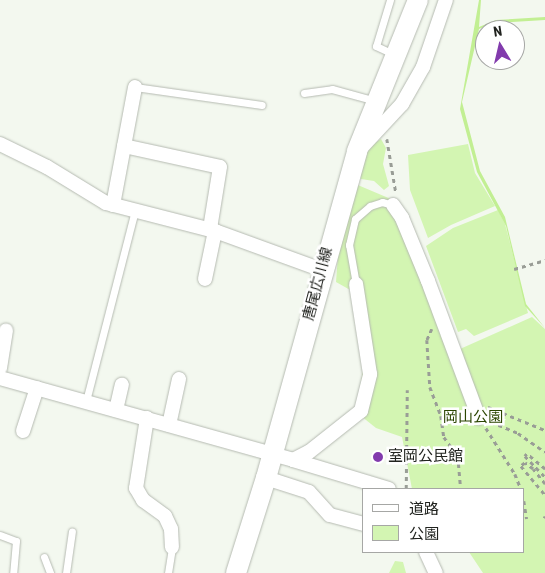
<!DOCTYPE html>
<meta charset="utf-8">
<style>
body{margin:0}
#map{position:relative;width:545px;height:573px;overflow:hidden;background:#f3f8ef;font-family:"Roboto Condensed","Noto Sans JP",sans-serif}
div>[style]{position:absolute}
.green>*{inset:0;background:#d3f5b2}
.water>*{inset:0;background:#c2ef93}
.path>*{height:2.5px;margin-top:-1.25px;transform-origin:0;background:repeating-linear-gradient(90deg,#999d96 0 4px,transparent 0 8px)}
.roads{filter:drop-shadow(0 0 1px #b5bab1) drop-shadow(0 0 1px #b5bab1)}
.lane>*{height:7px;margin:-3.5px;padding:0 3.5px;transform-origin:3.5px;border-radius:3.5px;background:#fff}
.street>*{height:14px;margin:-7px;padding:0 7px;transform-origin:7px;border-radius:7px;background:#fff}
.secondary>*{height:20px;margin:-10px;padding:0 10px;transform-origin:10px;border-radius:10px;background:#fff}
.dots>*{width:14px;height:14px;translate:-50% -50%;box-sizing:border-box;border:2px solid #fff;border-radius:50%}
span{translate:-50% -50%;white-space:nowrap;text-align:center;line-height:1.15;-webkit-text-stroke:5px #fff;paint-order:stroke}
.street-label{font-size:15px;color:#21231f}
.park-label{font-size:15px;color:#2c4602}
.poi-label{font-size:15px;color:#21231f}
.left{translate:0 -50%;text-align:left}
.legend{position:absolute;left:362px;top:488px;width:162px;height:65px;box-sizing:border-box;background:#fff;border:1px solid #a6a7a5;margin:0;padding:6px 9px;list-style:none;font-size:15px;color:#21231f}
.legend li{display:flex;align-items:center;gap:10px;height:25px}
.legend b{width:25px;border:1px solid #a6a7a5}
.north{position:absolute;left:475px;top:20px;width:50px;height:50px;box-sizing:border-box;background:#fff;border:1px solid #a6a7a5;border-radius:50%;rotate:351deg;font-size:14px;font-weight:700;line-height:20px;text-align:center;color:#21231f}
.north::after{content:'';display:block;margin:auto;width:18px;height:22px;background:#823bad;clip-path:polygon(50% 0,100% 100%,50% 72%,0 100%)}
</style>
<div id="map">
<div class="green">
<div style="clip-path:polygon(381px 139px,386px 148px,383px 164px,389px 186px,384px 190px,374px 181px,361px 179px,359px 174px,368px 147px)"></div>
<div style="clip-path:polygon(468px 144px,475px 173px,495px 206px,451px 225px,428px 238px,410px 190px,408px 155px)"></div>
<div style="clip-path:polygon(353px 183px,398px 202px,460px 349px,532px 317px,545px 329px,545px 573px,483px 573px,469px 552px,524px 552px,524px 489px,412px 489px,402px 437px,376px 428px,356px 412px,364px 364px,352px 291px,336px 282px,340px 229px)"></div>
<div style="clip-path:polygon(498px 210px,505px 224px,528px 313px,474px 336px,466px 329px,458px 332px,426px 246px,453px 228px)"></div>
<div style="clip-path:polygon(395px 561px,403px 562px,406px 573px,389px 573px)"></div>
</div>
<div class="water">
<div style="clip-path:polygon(479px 0,481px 0,479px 27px,496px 20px,545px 17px,545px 20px,494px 23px,479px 29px,462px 102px,480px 171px,505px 217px,526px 304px,545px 328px,525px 306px,506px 226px,477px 172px,460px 109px)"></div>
</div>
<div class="path">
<div style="left:387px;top:139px;width:55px;rotate:80.5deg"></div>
<div style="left:514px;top:269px;width:32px;rotate:-16deg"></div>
<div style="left:432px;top:329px;width:12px;rotate:114deg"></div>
<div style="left:427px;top:340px;width:47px;rotate:86.3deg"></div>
<div style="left:430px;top:387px;width:31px;rotate:69deg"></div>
<div style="left:441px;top:416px;width:21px;rotate:82deg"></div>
<div style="left:444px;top:437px;width:24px;rotate:54deg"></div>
<div style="left:458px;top:456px;width:33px;rotate:85deg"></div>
<div style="left:488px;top:407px;width:61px;rotate:22deg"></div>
<div style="left:491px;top:422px;width:29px;rotate:22deg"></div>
<div style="left:518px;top:433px;width:33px;rotate:35deg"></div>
<div style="left:486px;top:428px;width:54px;rotate:57.8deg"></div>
<div style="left:515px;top:474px;width:16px;rotate:68deg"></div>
<div style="left:545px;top:469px;width:23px;rotate:-140deg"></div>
<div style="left:527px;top:454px;width:3px;rotate:135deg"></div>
<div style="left:525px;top:456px;width:29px;rotate:46deg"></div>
<div style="left:545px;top:484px;width:19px;rotate:-129deg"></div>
<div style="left:533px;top:469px;width:10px;rotate:-143deg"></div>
<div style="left:525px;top:463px;width:5px;rotate:143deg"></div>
<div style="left:521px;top:466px;width:38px;rotate:50deg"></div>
<div style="left:406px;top:489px;width:99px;rotate:-89.4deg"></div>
<div style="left:524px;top:501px;width:18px;rotate:81deg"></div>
<div style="left:544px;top:518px;width:2px;rotate:-63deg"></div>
</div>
<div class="roads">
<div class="lane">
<div style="left:390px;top:0;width:48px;rotate:106.9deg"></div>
<div style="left:376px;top:46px;width:21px;rotate:25deg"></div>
<div style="left:135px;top:87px;width:128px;rotate:8.1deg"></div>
<div style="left:304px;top:93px;width:28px;rotate:-8deg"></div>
<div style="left:332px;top:89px;width:46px;rotate:15.3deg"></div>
<div style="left:356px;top:284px;width:40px;rotate:-100deg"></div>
<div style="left:349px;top:245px;width:27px;rotate:-77deg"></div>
<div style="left:355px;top:219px;width:20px;rotate:-41deg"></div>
<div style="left:370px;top:206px;width:13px;rotate:-18deg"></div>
<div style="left:382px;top:202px;width:11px;rotate:15deg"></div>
<div style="left:86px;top:401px;width:197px;rotate:-75.6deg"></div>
<div style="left:0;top:535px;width:17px;rotate:21deg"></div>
<div style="left:16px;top:541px;width:32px;rotate:95deg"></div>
<div style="left:44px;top:557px;width:17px;rotate:69deg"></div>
<div style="left:66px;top:573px;width:42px;rotate:-81.9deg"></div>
<div style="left:168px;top:573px;width:26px;rotate:-81deg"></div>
</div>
<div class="street">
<div style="left:0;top:144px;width:52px;rotate:26.1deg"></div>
<div style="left:47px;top:167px;width:69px;rotate:31.4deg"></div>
<div style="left:106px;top:203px;width:113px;rotate:14.4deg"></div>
<div style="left:215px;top:231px;width:114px;rotate:20deg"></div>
<div style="left:124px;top:146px;width:98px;rotate:12.3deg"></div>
<div style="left:220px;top:167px;width:63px;rotate:99.2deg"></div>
<div style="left:362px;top:147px;width:59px;rotate:-47.1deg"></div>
<div style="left:402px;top:104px;width:43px;rotate:-60.4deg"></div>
<div style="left:423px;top:67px;width:71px;rotate:-71.1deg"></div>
<div style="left:113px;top:205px;width:120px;rotate:-79.4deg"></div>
<div style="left:393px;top:205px;width:16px;rotate:55deg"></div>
<div style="left:402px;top:218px;width:68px;rotate:67.6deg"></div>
<div style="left:428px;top:281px;width:146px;rotate:69.6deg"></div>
<div style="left:205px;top:279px;width:49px;rotate:-78.2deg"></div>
<div style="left:0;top:368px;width:38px;rotate:-81deg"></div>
<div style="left:0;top:378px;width:304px;rotate:15.6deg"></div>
<div style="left:293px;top:460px;width:18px;rotate:-27deg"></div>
<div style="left:309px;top:452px;width:66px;rotate:-38.3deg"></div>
<div style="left:361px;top:411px;width:38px;rotate:-76deg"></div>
<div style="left:370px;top:374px;width:91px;rotate:-98.8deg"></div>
<div style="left:116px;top:410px;width:26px;rotate:-77deg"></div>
<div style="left:147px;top:418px;width:71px;rotate:98.9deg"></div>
<div style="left:136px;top:488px;width:14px;rotate:60deg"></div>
<div style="left:143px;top:500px;width:27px;rotate:36deg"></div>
<div style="left:165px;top:516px;width:14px;rotate:65deg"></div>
<div style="left:171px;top:529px;width:18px;rotate:87deg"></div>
<div style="left:169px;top:425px;width:47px;rotate:-77.7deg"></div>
<div style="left:23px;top:431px;width:45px;rotate:-72deg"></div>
<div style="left:293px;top:460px;width:100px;rotate:16.8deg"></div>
<div style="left:266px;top:478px;width:45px;rotate:18deg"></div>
<div style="left:309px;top:492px;width:31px;rotate:48deg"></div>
<div style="left:330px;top:515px;width:35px;rotate:15deg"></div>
<div style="left:426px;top:552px;width:23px;rotate:65deg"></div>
</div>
<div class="secondary">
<div style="left:236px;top:573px;width:100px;rotate:-72.5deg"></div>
<div style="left:266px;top:478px;width:339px;rotate:-74.4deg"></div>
<div style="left:357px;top:151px;width:163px;rotate:-68deg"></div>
</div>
</div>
<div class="dots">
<div style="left:378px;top:457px;background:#823bad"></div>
</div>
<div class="street-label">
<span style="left:318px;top:284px;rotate:-75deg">唐尾広川線</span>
</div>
<div class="park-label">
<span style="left:473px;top:418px">岡山公園</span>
</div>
<div class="poi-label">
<span class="left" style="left:388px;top:457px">室岡公民館</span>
</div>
<ul class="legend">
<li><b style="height:6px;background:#fff"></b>道路</li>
<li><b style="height:14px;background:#d3f5b2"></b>公園</li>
</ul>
<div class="north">N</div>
</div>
